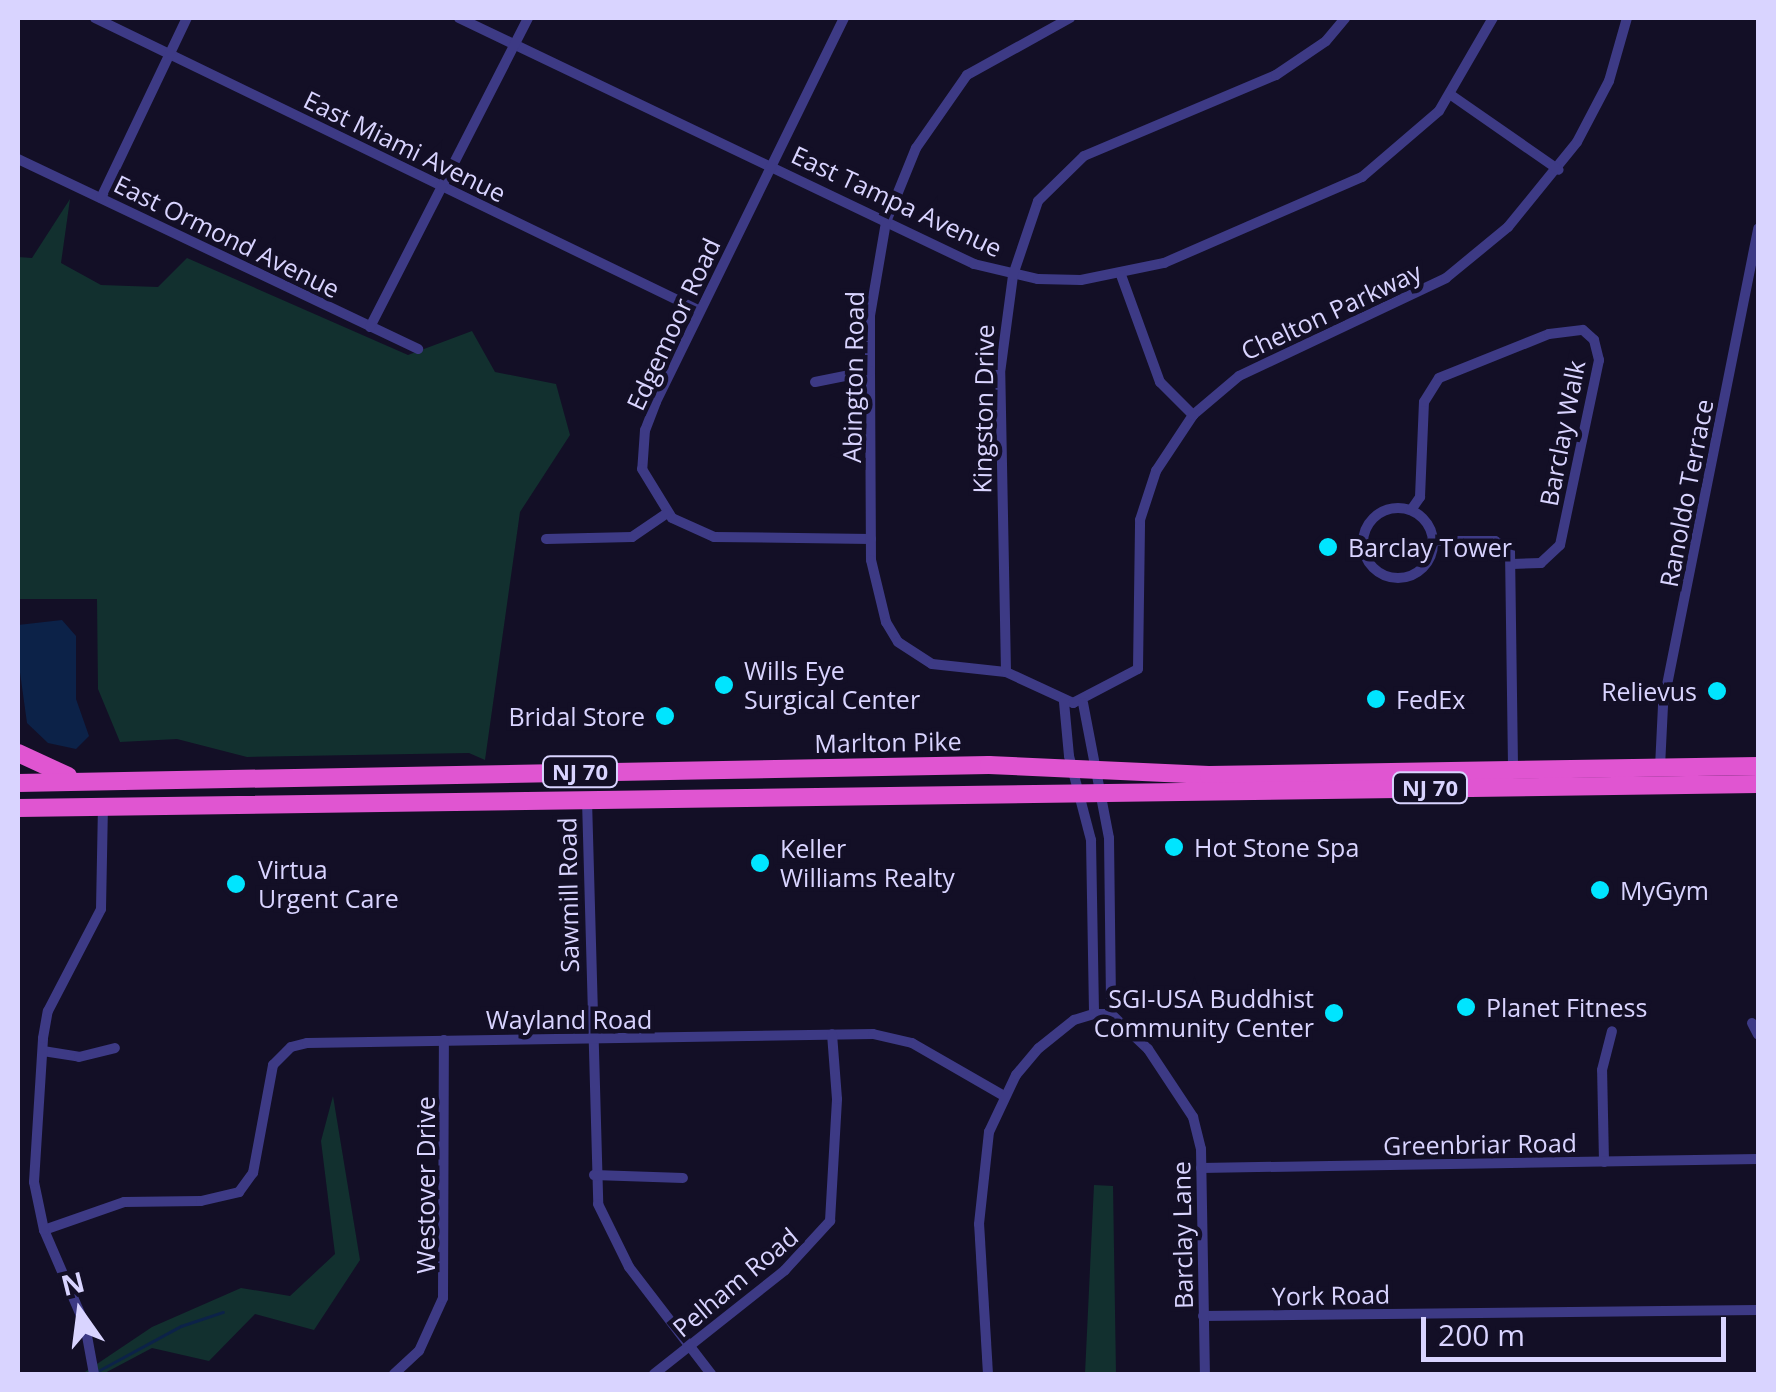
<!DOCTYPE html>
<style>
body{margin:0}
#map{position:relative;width:1776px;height:1392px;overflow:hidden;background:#130f26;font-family:"Open Sans",sans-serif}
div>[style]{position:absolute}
.green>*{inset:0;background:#12302f}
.water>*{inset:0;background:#0c2248}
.stream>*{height:2.5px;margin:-1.25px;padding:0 1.25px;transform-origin:1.25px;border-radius:1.25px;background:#0c2248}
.minor>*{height:10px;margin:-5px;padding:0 5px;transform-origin:5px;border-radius:5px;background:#3d3a85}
.minor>.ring{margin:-5px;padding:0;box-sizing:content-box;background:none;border:10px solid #3d3a85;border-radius:50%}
.trunk>*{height:18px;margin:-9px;padding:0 9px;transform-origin:9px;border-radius:9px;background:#e055d1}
.dots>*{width:28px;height:28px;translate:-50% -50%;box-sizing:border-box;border:5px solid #130f26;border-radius:50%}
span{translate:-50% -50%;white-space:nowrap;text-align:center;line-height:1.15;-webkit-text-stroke:9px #130f26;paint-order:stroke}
.shield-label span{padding:2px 8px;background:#130f26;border:2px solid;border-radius:8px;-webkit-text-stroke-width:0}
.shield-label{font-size:22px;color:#d9d4ff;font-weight:700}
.street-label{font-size:25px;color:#d9d4ff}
.poi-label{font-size:25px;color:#d9d4ff}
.left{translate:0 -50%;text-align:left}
.right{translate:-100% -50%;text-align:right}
.frame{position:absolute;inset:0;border:20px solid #d9d4ff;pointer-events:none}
.north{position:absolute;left:30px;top:1262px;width:100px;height:100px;-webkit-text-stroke:8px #130f26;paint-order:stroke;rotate:346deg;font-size:28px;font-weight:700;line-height:40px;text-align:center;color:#d9d4ff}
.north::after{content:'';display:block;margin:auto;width:35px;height:45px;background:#d9d4ff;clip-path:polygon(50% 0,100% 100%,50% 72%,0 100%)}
.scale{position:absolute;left:1421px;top:1317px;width:305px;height:45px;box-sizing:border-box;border:5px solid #d9d4ff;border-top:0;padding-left:12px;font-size:30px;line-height:35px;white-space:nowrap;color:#d9d4ff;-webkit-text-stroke:8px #130f26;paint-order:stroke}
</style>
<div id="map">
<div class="green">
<div style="clip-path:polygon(70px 199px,61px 263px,101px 285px,158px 287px,187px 258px,408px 355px,472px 331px,495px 372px,556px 384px,570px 435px,520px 512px,485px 760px,469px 753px,247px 757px,177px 739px,120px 742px,98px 689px,97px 599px,18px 599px,18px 257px,32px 258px)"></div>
<div style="clip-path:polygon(333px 1096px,360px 1260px,314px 1330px,255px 1314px,209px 1361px,152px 1348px,103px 1374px,82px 1374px,152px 1327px,241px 1288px,290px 1296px,335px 1254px,321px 1141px)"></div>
<div style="clip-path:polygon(1094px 1185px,1113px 1186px,1116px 1374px,1085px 1374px)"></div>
</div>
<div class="water">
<div style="clip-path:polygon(62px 620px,76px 636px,76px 699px,89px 736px,76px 749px,48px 743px,27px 723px,18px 658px,18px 625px)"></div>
</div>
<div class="stream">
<div style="left:98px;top:1371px;width:94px;rotate:-28.5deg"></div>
<div style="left:181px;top:1326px;width:44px;rotate:-18.4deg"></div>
</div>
<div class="minor">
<div style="left:95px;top:18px;width:670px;rotate:25.84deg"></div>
<div style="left:459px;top:18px;width:571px;rotate:25.53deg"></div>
<div style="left:974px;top:264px;width:66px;rotate:13.2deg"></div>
<div style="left:1038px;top:279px;width:43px;rotate:1.3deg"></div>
<div style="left:1081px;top:280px;width:85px;rotate:-11.6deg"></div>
<div style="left:1164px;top:263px;width:216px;rotate:-23.5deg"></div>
<div style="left:1362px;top:177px;width:101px;rotate:-40.6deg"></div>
<div style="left:1439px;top:111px;width:108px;rotate:-59.9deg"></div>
<div style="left:844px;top:18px;width:428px;rotate:116.1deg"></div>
<div style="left:656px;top:402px;width:30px;rotate:111deg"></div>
<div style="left:645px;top:430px;width:39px;rotate:94deg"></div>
<div style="left:642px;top:469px;width:57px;rotate:58.5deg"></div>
<div style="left:672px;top:518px;width:46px;rotate:24.3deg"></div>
<div style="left:714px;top:537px;width:157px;rotate:0.7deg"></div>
<div style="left:1070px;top:18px;width:118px;rotate:151deg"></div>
<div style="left:967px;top:75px;width:89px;rotate:124.9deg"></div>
<div style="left:916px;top:148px;width:80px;rotate:112.1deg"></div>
<div style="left:886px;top:222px;width:95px;rotate:99.7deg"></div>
<div style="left:870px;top:316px;width:55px;rotate:90deg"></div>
<div style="left:870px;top:371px;width:189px;rotate:89.7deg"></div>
<div style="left:871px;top:560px;width:64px;rotate:76.4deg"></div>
<div style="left:886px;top:622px;width:23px;rotate:59deg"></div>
<div style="left:898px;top:642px;width:40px;rotate:32.9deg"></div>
<div style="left:932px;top:664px;width:74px;rotate:6.2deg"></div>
<div style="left:1006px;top:672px;width:74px;rotate:24.8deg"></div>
<div style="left:1073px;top:703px;width:73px;rotate:-27.6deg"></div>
<div style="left:1138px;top:669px;width:149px;rotate:-89.2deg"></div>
<div style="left:1140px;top:520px;width:52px;rotate:-71.9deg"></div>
<div style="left:1156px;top:471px;width:67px;rotate:-56.5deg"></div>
<div style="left:1193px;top:415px;width:60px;rotate:-40.3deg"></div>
<div style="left:1239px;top:376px;width:229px;rotate:-25.3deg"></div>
<div style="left:1446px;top:278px;width:80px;rotate:-39.4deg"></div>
<div style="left:1508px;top:227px;width:109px;rotate:-50.9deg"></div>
<div style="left:1577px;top:142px;width:69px;rotate:-62.3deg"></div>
<div style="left:1609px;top:81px;width:66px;rotate:-74.1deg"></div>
<div style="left:1451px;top:95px;width:131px;rotate:34.8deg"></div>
<div style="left:18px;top:159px;width:443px;rotate:25.4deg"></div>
<div style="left:101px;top:198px;width:199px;rotate:-64.5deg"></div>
<div style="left:1121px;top:275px;width:114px;rotate:70deg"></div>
<div style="left:1160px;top:382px;width:47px;rotate:45deg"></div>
<div style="left:370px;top:327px;width:347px;rotate:-62.9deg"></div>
<div style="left:815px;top:382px;width:56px;rotate:-11.3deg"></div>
<div class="ring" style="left:1363px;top:508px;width:60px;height:60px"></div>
<div style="left:1411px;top:510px;width:16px;rotate:-55deg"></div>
<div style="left:1420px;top:497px;width:95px;rotate:-87.6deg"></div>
<div style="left:1424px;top:402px;width:28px;rotate:-58deg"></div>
<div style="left:1439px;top:378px;width:118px;rotate:-21.8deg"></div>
<div style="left:1549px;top:334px;width:34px;rotate:-7deg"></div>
<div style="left:1583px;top:330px;width:15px;rotate:42deg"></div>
<div style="left:1594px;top:340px;width:21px;rotate:76deg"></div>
<div style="left:1599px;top:360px;width:189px;rotate:101.9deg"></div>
<div style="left:1560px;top:545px;width:26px;rotate:137deg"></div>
<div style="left:1541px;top:563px;width:29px;rotate:178deg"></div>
<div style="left:546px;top:539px;width:86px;rotate:-1.3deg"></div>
<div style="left:632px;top:537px;width:42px;rotate:-34.4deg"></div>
<div style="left:1433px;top:541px;width:62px"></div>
<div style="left:1495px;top:541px;width:18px;rotate:34deg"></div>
<div style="left:1510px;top:551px;width:219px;rotate:89.2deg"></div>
<div style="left:1006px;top:672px;width:299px;rotate:-91.1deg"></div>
<div style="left:1000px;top:373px;width:99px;rotate:-82.4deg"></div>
<div style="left:1013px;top:275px;width:78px;rotate:-71.3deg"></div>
<div style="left:1038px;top:201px;width:64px;rotate:-44.4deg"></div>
<div style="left:1084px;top:156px;width:208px;rotate:-22.9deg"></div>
<div style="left:1276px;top:75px;width:60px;rotate:-34.2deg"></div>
<div style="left:1326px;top:41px;width:30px;rotate:-50deg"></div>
<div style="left:1064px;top:702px;width:54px;rotate:84.7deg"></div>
<div style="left:1069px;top:756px;width:87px;rotate:75.3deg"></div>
<div style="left:1091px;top:840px;width:174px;rotate:89deg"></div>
<div style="left:1083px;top:703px;width:137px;rotate:79.1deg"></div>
<div style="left:1109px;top:838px;width:176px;rotate:89.3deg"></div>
<div style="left:1660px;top:767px;width:62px;rotate:-87.2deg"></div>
<div style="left:1663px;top:705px;width:486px;rotate:-78.7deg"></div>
<div style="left:587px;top:800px;width:404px;rotate:88.4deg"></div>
<div style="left:598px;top:1204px;width:70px;rotate:63.8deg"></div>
<div style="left:629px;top:1267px;width:135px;rotate:52.5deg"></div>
<div style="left:1752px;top:1023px;width:13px;rotate:63deg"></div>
<div style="left:43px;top:1051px;width:36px;rotate:9deg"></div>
<div style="left:79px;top:1057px;width:37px;rotate:-14deg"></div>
<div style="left:1604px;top:1162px;width:92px;rotate:-91.2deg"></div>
<div style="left:1602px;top:1070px;width:40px;rotate:-75.6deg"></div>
<div style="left:1201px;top:1168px;width:557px;rotate:-0.93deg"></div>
<div style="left:594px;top:1175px;width:89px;rotate:1.9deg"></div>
<div style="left:44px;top:1230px;width:85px;rotate:-19.3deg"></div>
<div style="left:124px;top:1202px;width:77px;rotate:-0.7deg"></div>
<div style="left:201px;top:1201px;width:39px;rotate:-13deg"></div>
<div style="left:239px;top:1192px;width:24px;rotate:-54deg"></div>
<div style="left:253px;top:1173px;width:110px;rotate:-79.5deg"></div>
<div style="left:273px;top:1065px;width:25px;rotate:-45deg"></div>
<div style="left:291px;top:1047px;width:16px;rotate:-14deg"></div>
<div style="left:307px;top:1043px;width:566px;rotate:-0.91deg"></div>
<div style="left:873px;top:1034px;width:40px;rotate:13deg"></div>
<div style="left:912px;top:1043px;width:106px;rotate:29.9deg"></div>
<div style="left:1203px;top:1316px;width:555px;rotate:-0.62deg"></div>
<div style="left:94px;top:1374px;width:50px;rotate:-100.4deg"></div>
<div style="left:85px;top:1325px;width:103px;rotate:-113.3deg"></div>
<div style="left:44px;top:1230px;width:49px;rotate:-101.8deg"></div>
<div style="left:34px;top:1182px;width:144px;rotate:-86.4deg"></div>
<div style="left:43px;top:1038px;width:27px;rotate:-80deg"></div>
<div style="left:48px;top:1011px;width:115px;rotate:-62.5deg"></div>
<div style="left:101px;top:909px;width:103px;rotate:-88.9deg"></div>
<div style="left:394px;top:1374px;width:34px;rotate:-43deg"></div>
<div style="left:419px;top:1351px;width:58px;rotate:-65.6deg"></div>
<div style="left:443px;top:1298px;width:258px;rotate:-89.8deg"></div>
<div style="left:654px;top:1374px;width:167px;rotate:-38.4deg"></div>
<div style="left:785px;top:1270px;width:67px;rotate:-47.4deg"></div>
<div style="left:830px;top:1221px;width:122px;rotate:-86.7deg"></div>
<div style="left:837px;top:1099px;width:65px;rotate:-94.4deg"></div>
<div style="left:988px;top:1374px;width:150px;rotate:-93.4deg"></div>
<div style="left:979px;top:1224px;width:93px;rotate:-83.8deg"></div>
<div style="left:989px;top:1132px;width:63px;rotate:-64.7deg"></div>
<div style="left:1016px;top:1075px;width:35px;rotate:-50deg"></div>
<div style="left:1039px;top:1048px;width:45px;rotate:-38.7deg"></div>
<div style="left:1074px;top:1020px;width:21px;rotate:-17deg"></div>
<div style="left:1094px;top:1014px;width:17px"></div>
<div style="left:1111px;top:1014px;width:51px;rotate:43.4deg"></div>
<div style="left:1148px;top:1049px;width:82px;rotate:56.5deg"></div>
<div style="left:1193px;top:1117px;width:33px;rotate:76deg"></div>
<div style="left:1201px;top:1149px;width:225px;rotate:89deg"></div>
</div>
<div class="trunk">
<div style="left:18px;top:753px;width:55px;rotate:24.7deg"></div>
<div style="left:18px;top:783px;width:971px;rotate:-1.06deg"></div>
<div style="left:989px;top:765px;width:220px;rotate:2.6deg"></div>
<div style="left:1209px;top:775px;width:549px;rotate:-0.94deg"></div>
<div style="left:18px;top:808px;width:1740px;rotate:-0.79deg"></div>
</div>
<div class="dots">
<div style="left:1328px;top:547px;background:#00e5ff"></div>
<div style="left:724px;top:685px;background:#00e5ff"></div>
<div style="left:1717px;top:691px;background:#00e5ff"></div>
<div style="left:1376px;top:699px;background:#00e5ff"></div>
<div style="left:665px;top:716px;background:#00e5ff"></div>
<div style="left:1174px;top:847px;background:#00e5ff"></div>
<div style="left:760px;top:863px;background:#00e5ff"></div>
<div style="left:236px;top:884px;background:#00e5ff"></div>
<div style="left:1600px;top:890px;background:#00e5ff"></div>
<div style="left:1466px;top:1007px;background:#00e5ff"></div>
<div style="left:1334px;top:1013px;background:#00e5ff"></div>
</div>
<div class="shield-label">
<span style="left:580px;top:772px">NJ 70</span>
<span style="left:1430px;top:788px">NJ 70</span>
</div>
<div class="street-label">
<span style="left:405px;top:146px;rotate:26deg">East Miami Avenue</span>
<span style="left:897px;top:201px;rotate:25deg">East Tampa Avenue</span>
<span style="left:227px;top:236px;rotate:26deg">East Ormond Avenue</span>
<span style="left:1331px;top:311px;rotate:-25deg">Chelton Parkway</span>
<span style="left:673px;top:324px;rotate:-65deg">Edgemoor Road</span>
<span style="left:853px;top:377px;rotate:-89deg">Abington Road</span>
<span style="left:983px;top:409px;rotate:-89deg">Kingston Drive</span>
<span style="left:1562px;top:433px;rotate:-79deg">Barclay Walk</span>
<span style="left:1686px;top:493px;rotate:-79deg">Ranoldo Terrace</span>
<span style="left:888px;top:742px;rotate:-1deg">Marlton Pike</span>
<span style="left:568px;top:895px;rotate:-91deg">Sawmill Road</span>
<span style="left:569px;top:1019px">Wayland Road</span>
<span style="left:1480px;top:1144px;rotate:-1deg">Greenbriar Road</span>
<span style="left:425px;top:1185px;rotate:-90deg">Westover Drive</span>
<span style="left:1182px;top:1235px;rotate:-91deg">Barclay Lane</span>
<span style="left:735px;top:1282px;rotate:-40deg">Pelham Road</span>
<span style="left:1331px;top:1295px;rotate:-1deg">York Road</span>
</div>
<div class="poi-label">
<span class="left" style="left:1348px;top:547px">Barclay Tower</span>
<span class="left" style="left:744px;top:685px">Wills Eye<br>Surgical Center</span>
<span class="right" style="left:1697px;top:691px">Relievus</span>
<span class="left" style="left:1396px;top:699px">FedEx</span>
<span class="right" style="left:645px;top:716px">Bridal Store</span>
<span class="left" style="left:1194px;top:847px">Hot Stone Spa</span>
<span class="left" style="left:780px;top:863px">Keller<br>Williams Realty</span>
<span class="left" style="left:258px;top:884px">Virtua<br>Urgent Care</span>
<span class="left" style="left:1620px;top:890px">MyGym</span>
<span class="right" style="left:1314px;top:1013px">SGI-USA Buddhist<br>Community Center</span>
<span class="left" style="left:1486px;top:1007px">Planet Fitness</span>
</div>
<div class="frame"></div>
<div class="north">N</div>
<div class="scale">200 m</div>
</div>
